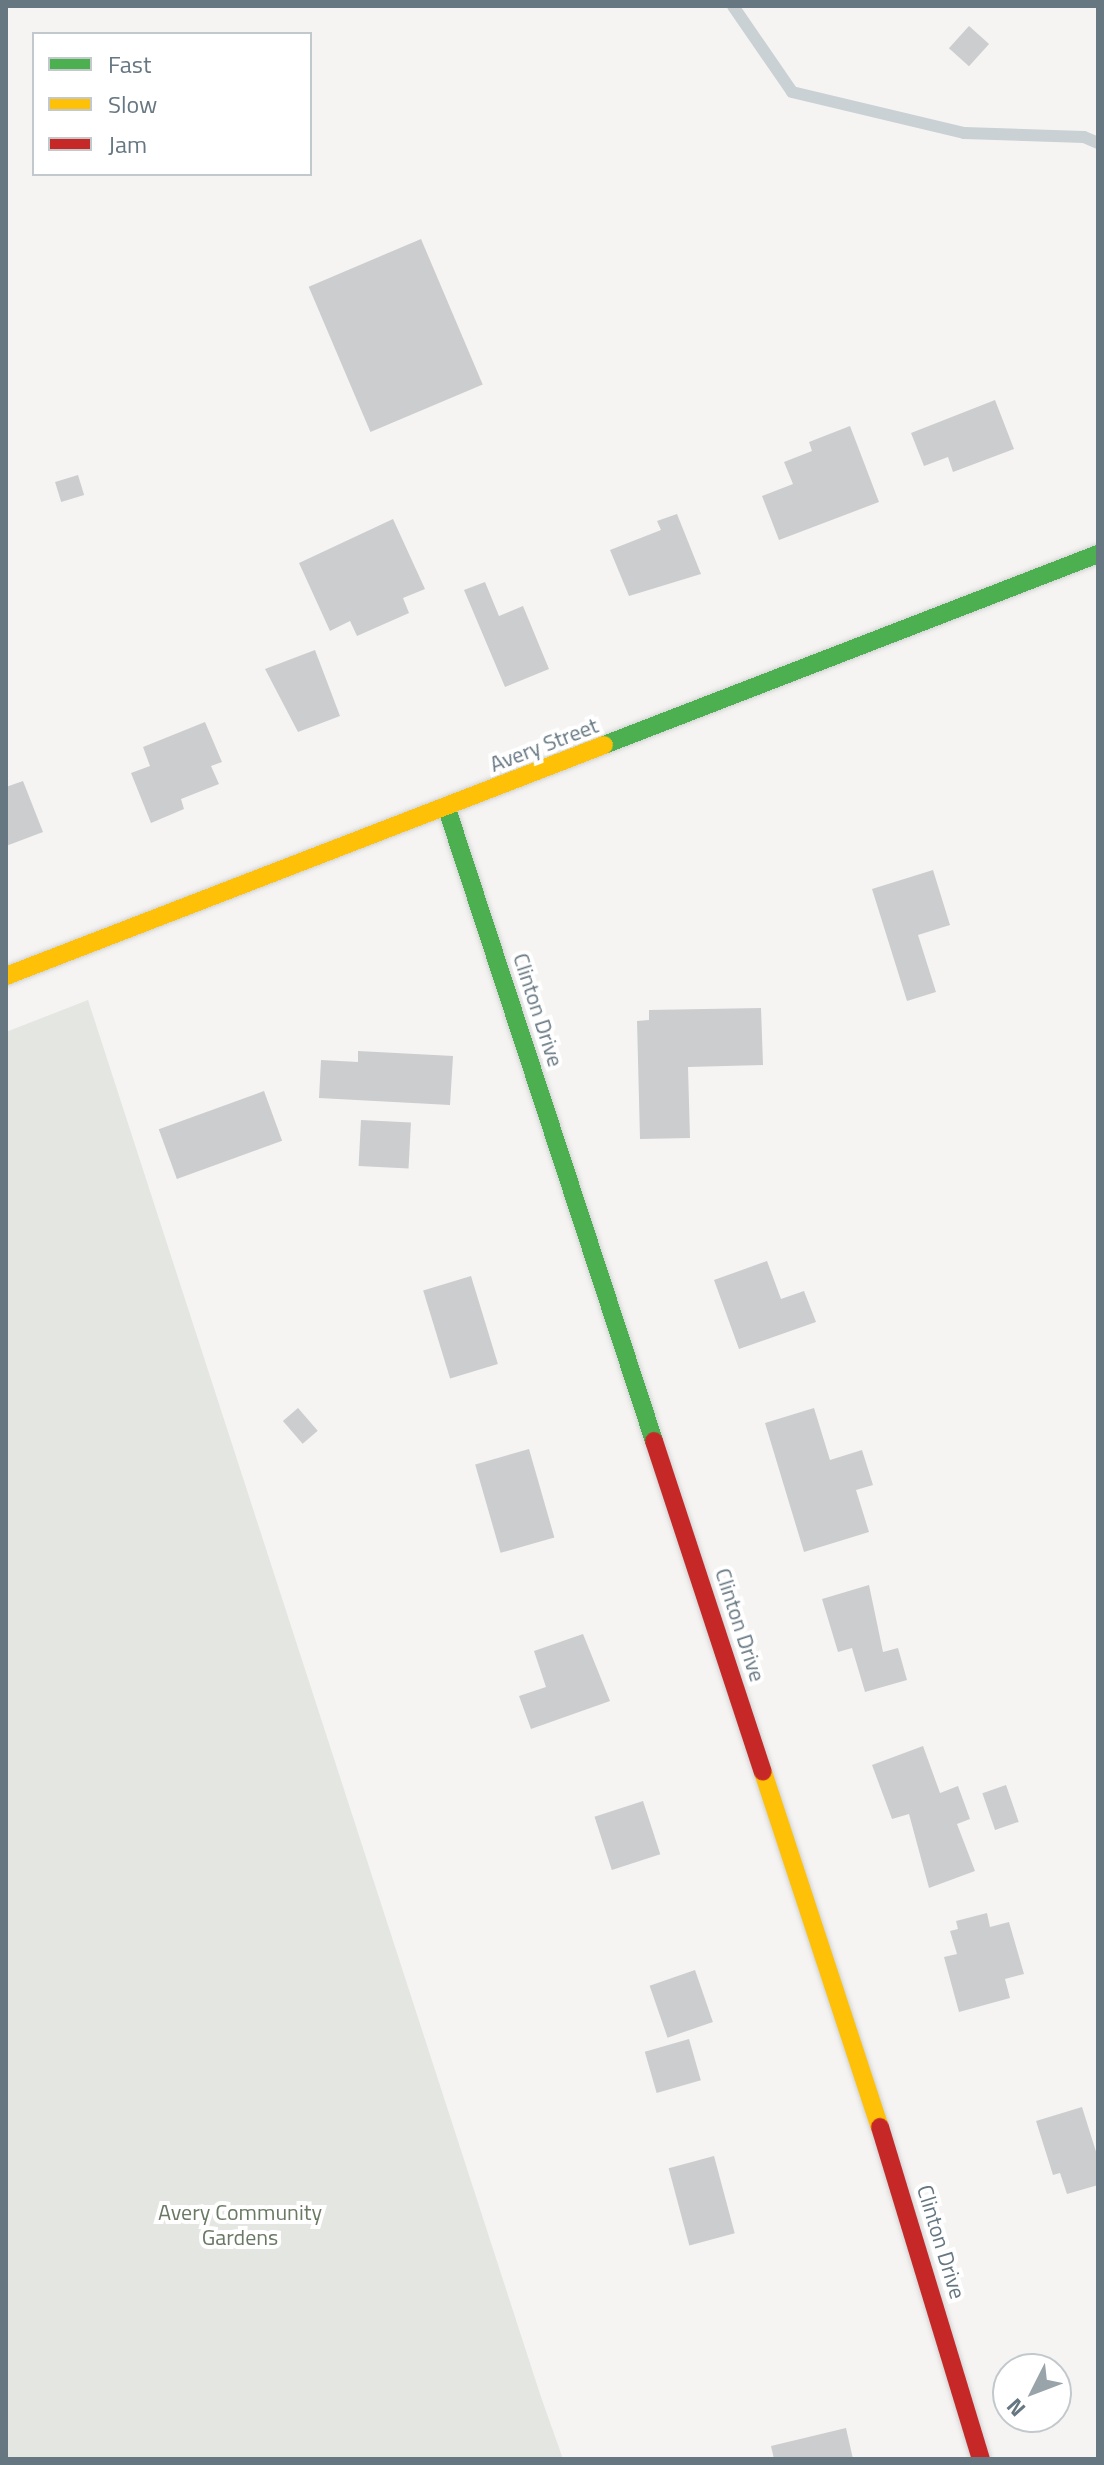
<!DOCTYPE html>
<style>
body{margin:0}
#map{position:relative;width:1104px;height:2465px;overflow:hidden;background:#f5f4f3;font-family:"Titillium Web",sans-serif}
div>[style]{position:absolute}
.green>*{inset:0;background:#e3e6e1}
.stream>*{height:12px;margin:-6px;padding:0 6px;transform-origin:6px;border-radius:6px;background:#c9d1d4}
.building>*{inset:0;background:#cccdce;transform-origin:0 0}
.roads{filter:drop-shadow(0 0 2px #d0d1d1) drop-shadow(0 0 2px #d0d1d1)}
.fast>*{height:18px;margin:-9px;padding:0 9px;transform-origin:9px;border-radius:9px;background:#4caf50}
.slow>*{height:18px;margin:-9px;padding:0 9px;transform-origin:9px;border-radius:9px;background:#ffc107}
.jam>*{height:18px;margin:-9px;padding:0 9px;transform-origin:9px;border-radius:9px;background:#c62828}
span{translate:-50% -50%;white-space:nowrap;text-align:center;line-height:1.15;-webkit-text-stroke:8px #fff;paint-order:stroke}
.street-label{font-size:22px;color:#667782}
.park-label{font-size:22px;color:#6a7964}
.frame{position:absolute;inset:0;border:8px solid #667782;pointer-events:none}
.legend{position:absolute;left:32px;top:32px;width:280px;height:144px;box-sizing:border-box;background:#fff;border:2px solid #c2c9cd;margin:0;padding:10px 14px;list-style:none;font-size:24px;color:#667782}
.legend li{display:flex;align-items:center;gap:16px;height:40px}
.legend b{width:40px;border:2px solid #c2c9cd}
.north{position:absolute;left:992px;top:2353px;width:80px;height:80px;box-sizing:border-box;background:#fff;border:2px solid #c2c9cd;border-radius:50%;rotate:228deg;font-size:22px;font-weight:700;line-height:32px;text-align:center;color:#667782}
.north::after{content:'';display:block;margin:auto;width:28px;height:36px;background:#98a3aa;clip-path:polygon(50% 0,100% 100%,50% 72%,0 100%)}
</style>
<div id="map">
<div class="green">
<div style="clip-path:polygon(88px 1000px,541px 2397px,563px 2459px,6px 2459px,6px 1032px)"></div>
</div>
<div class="stream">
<div style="left:733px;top:6px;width:104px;rotate:55.5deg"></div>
<div style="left:792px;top:92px;width:177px;rotate:13.4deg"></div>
<div style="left:964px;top:133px;width:120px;rotate:1.9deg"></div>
<div style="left:1084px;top:137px;width:15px;rotate:23deg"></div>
</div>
<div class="building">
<div style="left:969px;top:26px;width:27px;height:30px;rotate:42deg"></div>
<div style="left:421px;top:239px;width:158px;height:122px;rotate:67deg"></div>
<div style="clip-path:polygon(995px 400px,1014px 449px,953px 472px,948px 457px,924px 466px,911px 433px)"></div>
<div style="clip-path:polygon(850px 426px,879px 502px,779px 540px,762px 496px,793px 484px,784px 462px,812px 451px,809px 442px)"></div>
<div style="left:78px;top:475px;width:21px;height:24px;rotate:73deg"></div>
<div style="clip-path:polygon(677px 514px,701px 574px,629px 596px,610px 550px,661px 530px,657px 521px)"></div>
<div style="clip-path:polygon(393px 519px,425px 589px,403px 598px,409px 613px,357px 636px,350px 621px,330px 631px,299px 563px)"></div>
<div style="clip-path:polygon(485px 582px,499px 616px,523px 606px,549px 669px,505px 687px,464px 590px)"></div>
<div style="clip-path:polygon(315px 650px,340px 716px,298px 732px,265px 669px)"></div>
<div style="clip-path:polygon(205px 722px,222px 762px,211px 766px,219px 784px,181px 799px,184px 809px,151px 823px,131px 773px,150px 766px,143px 747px)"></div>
<div style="clip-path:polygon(23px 781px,43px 832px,6px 846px,6px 787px)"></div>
<div style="clip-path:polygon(933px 870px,950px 925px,918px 935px,936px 992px,907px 1001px,872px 889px)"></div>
<div style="clip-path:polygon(761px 1008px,763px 1065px,688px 1067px,690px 1138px,640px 1139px,637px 1021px,649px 1020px,649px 1010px)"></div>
<div style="clip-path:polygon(358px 1051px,453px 1056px,450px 1105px,319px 1098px,321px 1060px,358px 1062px)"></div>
<div style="left:264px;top:1091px;width:53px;height:112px;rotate:70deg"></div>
<div style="left:361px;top:1120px;width:50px;height:46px;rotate:3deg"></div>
<div style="clip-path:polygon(767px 1261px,781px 1299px,804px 1291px,816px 1322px,739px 1349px,714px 1280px)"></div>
<div style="left:471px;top:1276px;width:92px;height:50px;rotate:73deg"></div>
<div style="left:298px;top:1408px;width:30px;height:20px;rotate:49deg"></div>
<div style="clip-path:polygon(814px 1408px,830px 1460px,862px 1450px,873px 1485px,856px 1490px,869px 1532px,804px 1552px,765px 1423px)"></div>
<div style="left:529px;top:1449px;width:92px;height:56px;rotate:74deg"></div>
<div style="clip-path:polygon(869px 1585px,883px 1652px,898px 1648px,907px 1680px,865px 1692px,852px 1648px,838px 1652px,822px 1599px)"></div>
<div style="clip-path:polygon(583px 1634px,610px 1701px,531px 1729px,519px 1696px,546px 1687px,534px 1651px)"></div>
<div style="clip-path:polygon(923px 1746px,940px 1793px,958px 1786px,970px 1819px,957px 1824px,975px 1871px,929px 1888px,909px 1814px,892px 1819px,872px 1765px)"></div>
<div style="left:1006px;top:1785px;width:39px;height:25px;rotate:71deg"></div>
<div style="left:643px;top:1801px;width:56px;height:51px;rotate:72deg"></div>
<div style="clip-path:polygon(987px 1913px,990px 1927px,1009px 1922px,1024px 1974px,1005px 1979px,1010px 1998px,959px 2012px,944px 1957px,957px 1954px,950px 1931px,958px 1929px,956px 1921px)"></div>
<div style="left:695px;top:1970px;width:55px;height:48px;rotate:71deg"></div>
<div style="left:689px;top:2039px;width:43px;height:46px;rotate:74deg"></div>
<div style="clip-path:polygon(1082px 2107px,1098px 2158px,1098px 2185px,1067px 2194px,1060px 2173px,1053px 2175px,1036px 2121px)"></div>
<div style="left:714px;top:2156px;width:80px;height:47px;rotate:75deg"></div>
<div style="clip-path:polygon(846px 2428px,853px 2459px,774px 2459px,771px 2446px)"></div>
</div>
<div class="roads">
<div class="fast">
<div style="left:604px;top:745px;width:530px;rotate:-21.14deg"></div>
<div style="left:447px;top:809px;width:665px;rotate:71.86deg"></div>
</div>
<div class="slow">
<div style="left:6px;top:976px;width:641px;rotate:-21.12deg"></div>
<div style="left:763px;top:1772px;width:374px;rotate:71.8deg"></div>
</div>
<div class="jam">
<div style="left:654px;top:1441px;width:348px;rotate:71.8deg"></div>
<div style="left:880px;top:2127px;width:347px;rotate:73.1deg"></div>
</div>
</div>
<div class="street-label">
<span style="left:544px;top:745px;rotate:-21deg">Avery Street</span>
<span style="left:538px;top:1010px;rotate:72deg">Clinton Drive</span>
<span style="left:740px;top:1625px;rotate:72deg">Clinton Drive</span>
<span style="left:941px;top:2242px;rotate:73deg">Clinton Drive</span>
</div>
<div class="park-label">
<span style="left:240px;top:2225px">Avery Community<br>Gardens</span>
</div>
<div class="frame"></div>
<ul class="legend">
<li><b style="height:10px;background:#4caf50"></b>Fast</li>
<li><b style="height:10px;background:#ffc107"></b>Slow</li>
<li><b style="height:10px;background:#c62828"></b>Jam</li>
</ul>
<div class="north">N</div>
</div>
